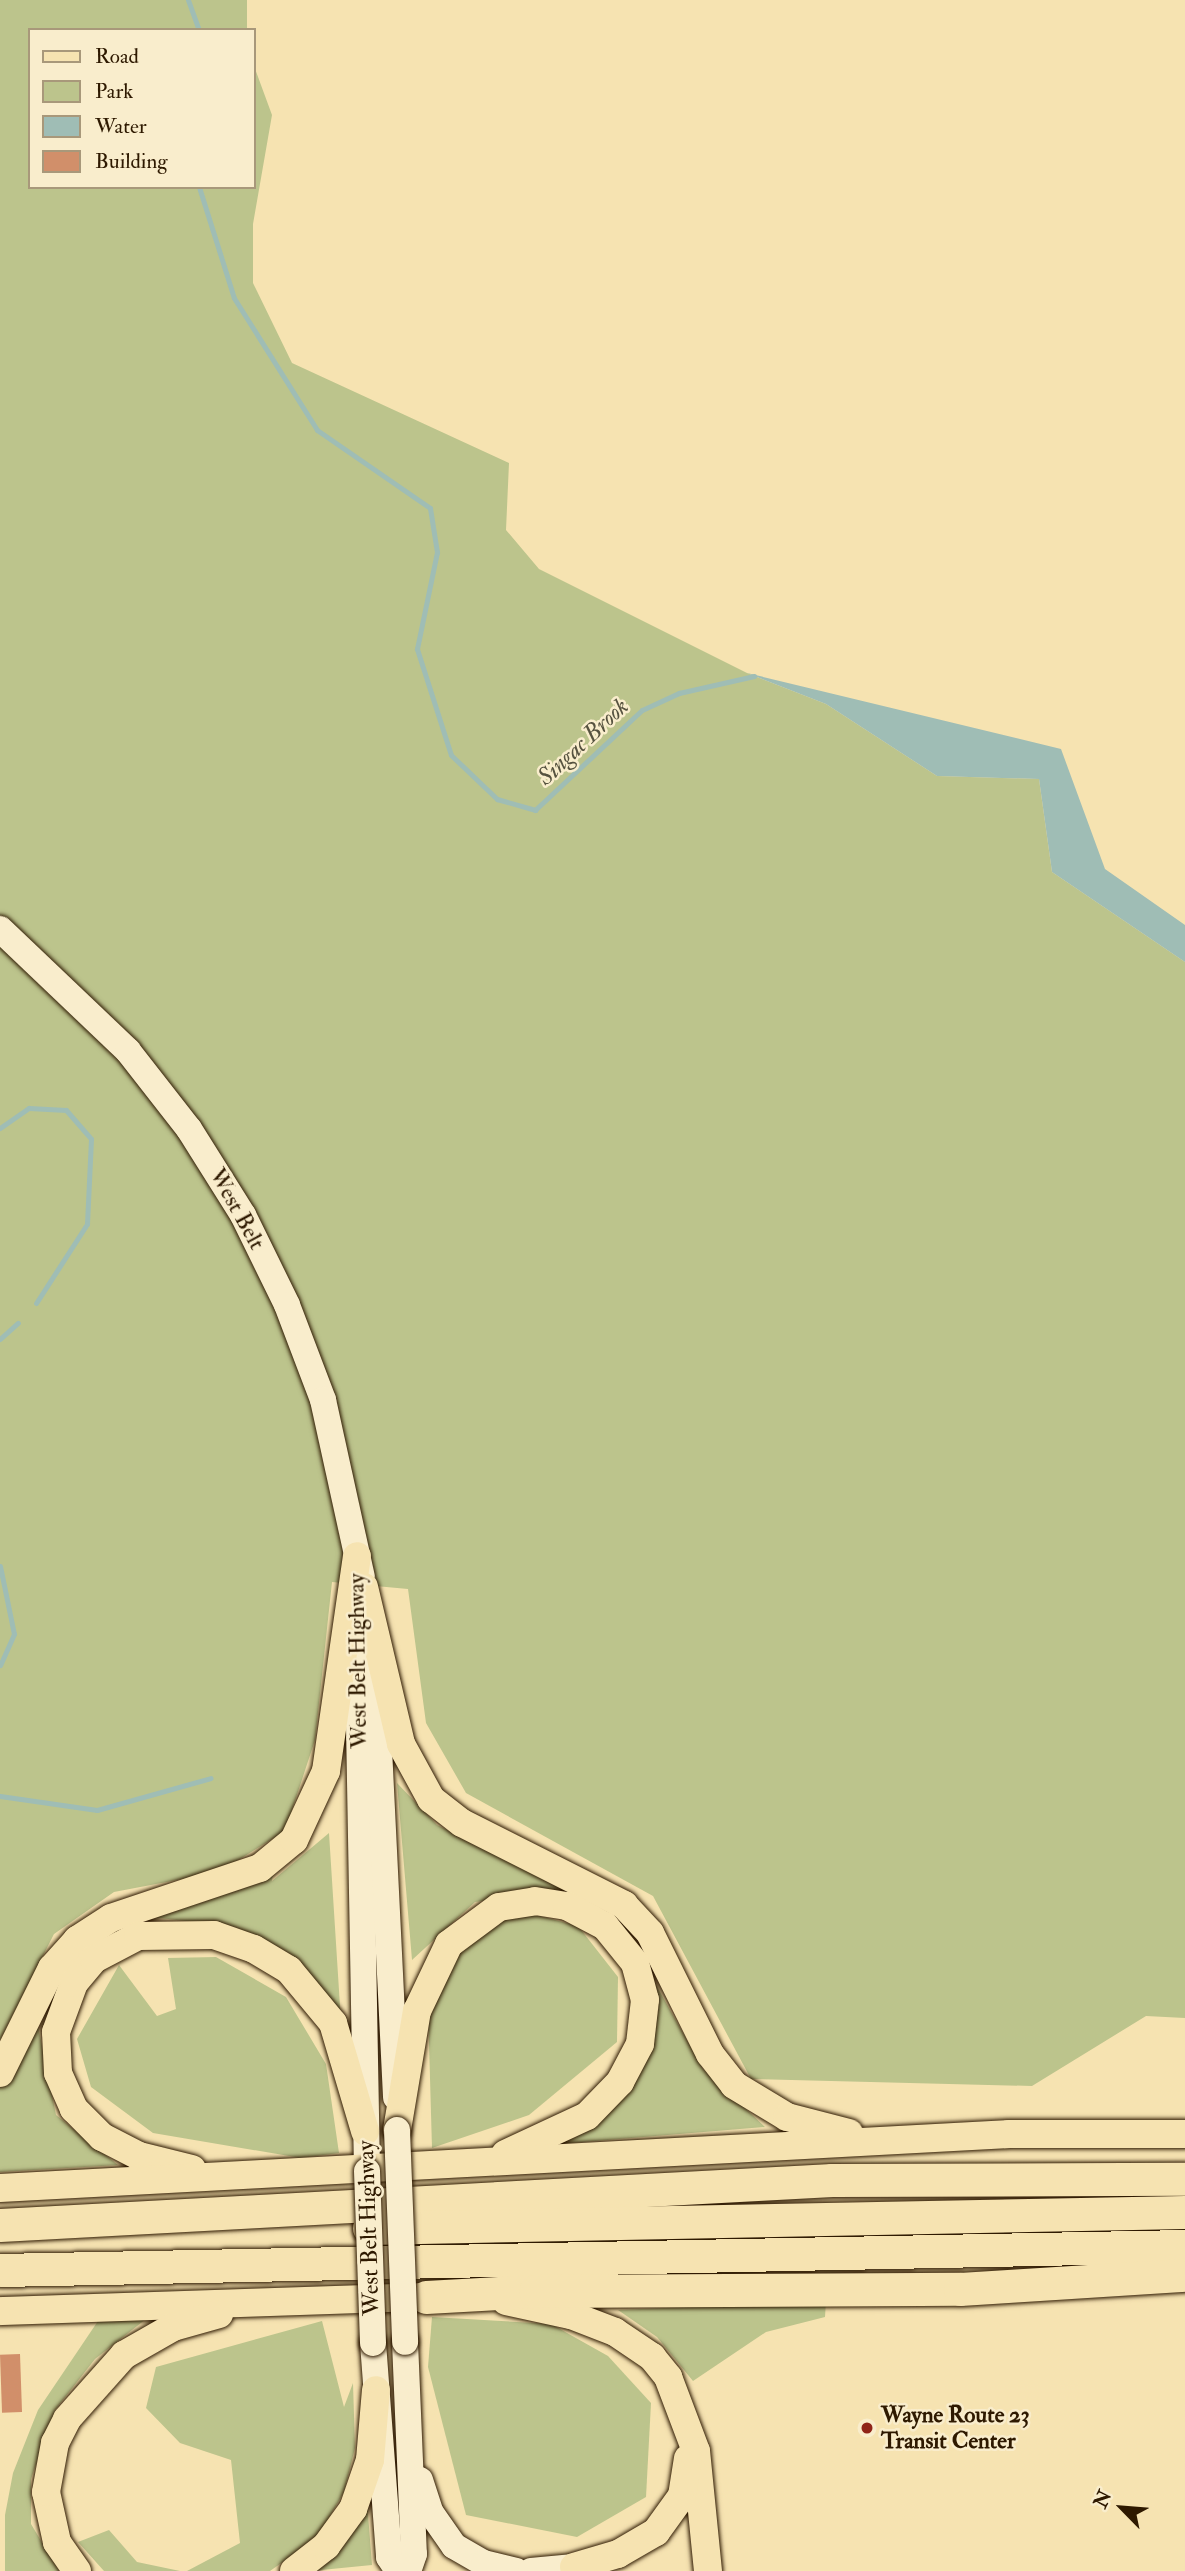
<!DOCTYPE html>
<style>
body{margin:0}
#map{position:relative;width:1185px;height:2571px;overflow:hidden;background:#f6e3b1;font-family:"IM FELL Double Pica",serif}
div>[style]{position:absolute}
.green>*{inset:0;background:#bcc48c}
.water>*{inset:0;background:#9fbdb5}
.stream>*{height:5px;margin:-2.5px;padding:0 2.5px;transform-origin:2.5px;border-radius:2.5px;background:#9fbdb5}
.building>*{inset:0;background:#d18f6a;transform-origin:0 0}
.roads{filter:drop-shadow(0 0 2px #2e1900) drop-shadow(0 0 2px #2e1900)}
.secondary>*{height:26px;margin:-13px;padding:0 13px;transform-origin:13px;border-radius:13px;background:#f9edcc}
.primary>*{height:28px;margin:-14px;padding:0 14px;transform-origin:14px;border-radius:14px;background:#f6e3b1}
.highway>*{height:33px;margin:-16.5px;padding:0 16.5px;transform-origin:16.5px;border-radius:16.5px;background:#f6e3b1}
.bridges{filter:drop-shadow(0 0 2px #2e1900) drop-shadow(0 0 2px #2e1900)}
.secondary-bridge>*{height:26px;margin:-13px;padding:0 13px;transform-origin:13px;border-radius:13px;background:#f9edcc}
.dots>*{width:19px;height:19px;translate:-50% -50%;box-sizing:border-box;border:4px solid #f9edcc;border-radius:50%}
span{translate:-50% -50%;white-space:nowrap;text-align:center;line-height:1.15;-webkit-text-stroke:5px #f9edcc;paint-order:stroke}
.street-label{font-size:23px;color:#2e1900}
.poi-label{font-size:23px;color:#2e1900;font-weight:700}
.left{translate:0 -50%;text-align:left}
.water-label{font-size:24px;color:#56523f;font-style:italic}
.legend{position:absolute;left:28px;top:28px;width:228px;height:161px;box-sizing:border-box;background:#f9edcc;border:2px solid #a8987a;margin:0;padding:9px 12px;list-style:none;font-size:21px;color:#2e1900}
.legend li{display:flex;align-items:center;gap:14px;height:35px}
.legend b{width:35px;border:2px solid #a8987a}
.north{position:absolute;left:1087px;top:2473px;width:70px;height:70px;-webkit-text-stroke:5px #f9edcc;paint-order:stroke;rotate:295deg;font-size:19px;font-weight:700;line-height:28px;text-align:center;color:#2e1900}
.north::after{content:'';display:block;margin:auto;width:24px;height:32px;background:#2e1900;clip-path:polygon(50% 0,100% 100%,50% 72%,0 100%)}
</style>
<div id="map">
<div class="green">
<div style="clip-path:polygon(0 0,247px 0,247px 30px,30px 30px,30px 187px,254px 187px,254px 66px,272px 115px,253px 224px,253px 283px,292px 363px,509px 463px,506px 530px,539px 569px,747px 673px,826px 704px,937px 776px,1039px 779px,1052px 872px,1185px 962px,1185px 2018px,1146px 2016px,1032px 2086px,751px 2079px,653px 1896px,466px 1793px,426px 1723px,408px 1589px,332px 1582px,315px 1740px,285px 1831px,219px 1872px,114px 1892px,54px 1934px,0 2040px)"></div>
<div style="clip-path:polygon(397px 1783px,437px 1825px,569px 1889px,475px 1902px,412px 1960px)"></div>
<div style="clip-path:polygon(329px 1833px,341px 2022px,300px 1967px,235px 1927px,143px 1916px,273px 1871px,272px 1881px)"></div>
<div style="clip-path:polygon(517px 1910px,578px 1926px,618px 1977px,617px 2042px,529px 2115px,432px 2148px,428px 2008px,459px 1950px)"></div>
<div style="clip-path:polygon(216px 1957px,286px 1997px,326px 2064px,339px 2153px,301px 2158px,153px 2133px,91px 2087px,77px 2039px,119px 1965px,157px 2016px,176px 2009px,168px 1958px)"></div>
<div style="clip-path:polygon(655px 1983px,703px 2069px,765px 2127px,559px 2144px,621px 2093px)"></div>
<div style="clip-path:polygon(36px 2016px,56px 2115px,118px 2165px,0 2172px,0 2087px)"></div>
<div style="clip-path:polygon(826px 2301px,825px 2317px,766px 2332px,693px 2381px,657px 2337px,618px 2310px)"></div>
<div style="clip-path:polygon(432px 2317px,551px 2324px,608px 2356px,651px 2403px,646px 2497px,577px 2537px,466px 2515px,428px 2367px)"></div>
<div style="clip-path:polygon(146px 2319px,95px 2359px,55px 2410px,31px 2479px,31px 2524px,59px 2571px,5px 2571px,5px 2515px,13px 2473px,38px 2410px,98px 2321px)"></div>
<div style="clip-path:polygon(322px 2321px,344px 2407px,353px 2383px,355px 2448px,344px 2492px,317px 2538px,270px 2571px,187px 2571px,240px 2543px,231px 2460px,180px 2443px,146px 2408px,156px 2367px)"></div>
<div style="clip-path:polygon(367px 2502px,372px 2565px,311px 2571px,343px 2547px)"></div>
<div style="clip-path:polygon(109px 2530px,137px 2562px,180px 2571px,104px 2571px,78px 2542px)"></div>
</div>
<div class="water">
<div style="clip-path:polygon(747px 673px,1061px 749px,1105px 869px,1185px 925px,1185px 962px,1052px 872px,1039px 779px,937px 776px,826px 704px)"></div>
</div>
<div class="stream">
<div style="left:188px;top:0;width:32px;rotate:70deg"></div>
<div style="left:199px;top:187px;width:116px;rotate:72.5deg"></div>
<div style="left:234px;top:298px;width:156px;rotate:57.8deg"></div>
<div style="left:317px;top:430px;width:137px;rotate:34.6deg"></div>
<div style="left:430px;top:508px;width:45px;rotate:81deg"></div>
<div style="left:437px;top:552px;width:99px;rotate:101.7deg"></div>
<div style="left:417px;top:649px;width:111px;rotate:72.2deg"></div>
<div style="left:451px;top:755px;width:64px;rotate:43.7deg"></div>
<div style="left:497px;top:799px;width:40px;rotate:16deg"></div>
<div style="left:535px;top:810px;width:146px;rotate:-43.1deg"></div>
<div style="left:642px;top:710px;width:41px;rotate:-24.7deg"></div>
<div style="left:679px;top:693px;width:77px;rotate:-12.8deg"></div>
<div style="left:0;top:1128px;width:35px;rotate:-35deg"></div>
<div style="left:29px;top:1108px;width:37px;rotate:3deg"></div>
<div style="left:66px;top:1110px;width:38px;rotate:49deg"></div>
<div style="left:91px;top:1139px;width:85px;rotate:92.7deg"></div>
<div style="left:87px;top:1224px;width:94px;rotate:122.8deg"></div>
<div style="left:0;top:1339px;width:24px;rotate:-42deg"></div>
<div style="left:0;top:1566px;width:69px;rotate:78.4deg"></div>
<div style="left:14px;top:1634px;width:34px;rotate:114deg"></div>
<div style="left:0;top:1796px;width:98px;rotate:8.2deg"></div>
<div style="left:97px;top:1810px;width:118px;rotate:-15.7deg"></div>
</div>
<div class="building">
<div style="left:20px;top:2354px;width:58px;height:20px;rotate:88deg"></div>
</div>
<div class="roads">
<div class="secondary">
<div style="left:0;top:929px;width:177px;rotate:43.6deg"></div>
<div style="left:128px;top:1051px;width:99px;rotate:52deg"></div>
<div style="left:189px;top:1129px;width:102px;rotate:57.9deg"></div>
<div style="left:243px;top:1215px;width:100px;rotate:63.9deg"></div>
<div style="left:287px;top:1305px;width:102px;rotate:69.2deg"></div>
<div style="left:323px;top:1400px;width:181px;rotate:77.6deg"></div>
<div style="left:357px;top:1614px;width:557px;rotate:88.97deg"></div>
<div style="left:375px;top:1667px;width:431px;rotate:87.2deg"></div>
<div style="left:405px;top:2342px;width:212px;rotate:87.6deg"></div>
<div style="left:414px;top:2554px;width:18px;rotate:109deg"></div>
<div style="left:373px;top:2343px;width:215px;rotate:85.7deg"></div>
<div style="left:389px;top:2557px;width:17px;rotate:57deg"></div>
<div style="left:420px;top:2480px;width:35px;rotate:72deg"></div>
<div style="left:431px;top:2513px;width:40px;rotate:55.1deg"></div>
<div style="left:454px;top:2546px;width:34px;rotate:30deg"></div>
<div style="left:484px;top:2563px;width:33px;rotate:14deg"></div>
<div style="left:531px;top:2571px;width:43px;rotate:-5.3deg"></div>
</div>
<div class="primary">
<div style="left:364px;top:1587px;width:161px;rotate:76.7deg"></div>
<div style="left:401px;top:1744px;width:63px;rotate:61.4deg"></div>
<div style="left:431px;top:1799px;width:39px;rotate:38deg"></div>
<div style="left:462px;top:1823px;width:182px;rotate:26.8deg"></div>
<div style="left:624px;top:1905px;width:38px;rotate:47deg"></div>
<div style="left:650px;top:1933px;width:135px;rotate:63.6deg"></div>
<div style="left:710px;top:2054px;width:39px;rotate:52deg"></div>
<div style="left:734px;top:2085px;width:62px;rotate:31.1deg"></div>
<div style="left:787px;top:2117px;width:64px;rotate:14.5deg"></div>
<div style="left:0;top:2073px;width:117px;rotate:-63.7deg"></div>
<div style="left:52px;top:1968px;width:38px;rotate:-48deg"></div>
<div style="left:77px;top:1940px;width:40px;rotate:-32.9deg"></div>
<div style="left:111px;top:1918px;width:157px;rotate:-18.6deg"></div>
<div style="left:260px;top:1868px;width:44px;rotate:-39.5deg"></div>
<div style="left:294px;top:1840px;width:76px;rotate:-65.1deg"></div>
<div style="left:326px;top:1771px;width:217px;rotate:-81.8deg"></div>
<div style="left:397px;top:2130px;width:121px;rotate:-80.5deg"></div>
<div style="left:417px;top:2011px;width:74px;rotate:-64.5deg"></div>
<div style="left:449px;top:1944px;width:62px;rotate:-36.5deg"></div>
<div style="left:499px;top:1907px;width:36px;rotate:-9deg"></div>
<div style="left:535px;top:1901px;width:32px;rotate:9deg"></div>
<div style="left:567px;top:1906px;width:43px;rotate:27.8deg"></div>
<div style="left:605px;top:1926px;width:48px;rotate:51deg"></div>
<div style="left:635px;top:1963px;width:38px;rotate:75deg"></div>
<div style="left:645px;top:2000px;width:44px;rotate:96.5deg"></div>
<div style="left:640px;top:2044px;width:43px;rotate:117.8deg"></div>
<div style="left:620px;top:2082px;width:47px;rotate:134.1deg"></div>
<div style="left:587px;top:2116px;width:90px;rotate:155.1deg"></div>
<div style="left:192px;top:2169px;width:55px;rotate:-166.2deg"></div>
<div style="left:139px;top:2156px;width:42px;rotate:-152.8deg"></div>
<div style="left:102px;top:2137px;width:40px;rotate:-135deg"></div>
<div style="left:74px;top:2109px;width:39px;rotate:-114deg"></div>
<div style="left:58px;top:2073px;width:41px;rotate:-92.8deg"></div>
<div style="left:56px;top:2032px;width:52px;rotate:-69.8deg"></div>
<div style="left:74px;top:1983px;width:31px;rotate:-50deg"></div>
<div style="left:94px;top:1959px;width:50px;rotate:-27.6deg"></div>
<div style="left:138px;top:1936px;width:76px;rotate:-0.8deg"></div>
<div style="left:214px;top:1935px;width:42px;rotate:19.3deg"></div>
<div style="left:254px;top:1949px;width:41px;rotate:31deg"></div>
<div style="left:289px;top:1970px;width:69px;rotate:50.3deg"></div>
<div style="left:333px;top:2023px;width:113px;rotate:73.5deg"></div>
<div style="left:0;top:2188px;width:1011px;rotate:-3.06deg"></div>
<div style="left:1010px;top:2134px;width:175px"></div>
<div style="left:506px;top:2301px;width:66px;rotate:12.2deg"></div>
<div style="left:571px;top:2315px;width:47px;rotate:21.1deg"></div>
<div style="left:615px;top:2332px;width:45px;rotate:34deg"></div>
<div style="left:652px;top:2357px;width:26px;rotate:51deg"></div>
<div style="left:668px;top:2377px;width:79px;rotate:69.3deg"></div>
<div style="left:696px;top:2451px;width:121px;rotate:84.3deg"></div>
<div style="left:0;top:2311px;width:427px;rotate:-1.9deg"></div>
<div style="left:574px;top:2567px;width:46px;rotate:-16.5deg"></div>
<div style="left:618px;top:2554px;width:44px;rotate:-30.1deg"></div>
<div style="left:656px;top:2532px;width:44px;rotate:-54.2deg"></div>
<div style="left:682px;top:2496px;width:38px;rotate:-81deg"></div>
<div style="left:77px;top:2571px;width:35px;rotate:-125deg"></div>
<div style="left:57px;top:2542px;width:51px;rotate:-102.4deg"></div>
<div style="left:46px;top:2492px;width:50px;rotate:-79.6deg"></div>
<div style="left:55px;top:2443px;width:27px;rotate:-63deg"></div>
<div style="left:67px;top:2419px;width:86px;rotate:-48.3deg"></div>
<div style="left:124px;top:2355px;width:56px;rotate:-29.7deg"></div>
<div style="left:173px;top:2327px;width:48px;rotate:-15.8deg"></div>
<div style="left:294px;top:2571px;width:41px;rotate:-38deg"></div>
<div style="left:326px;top:2546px;width:46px;rotate:-53.9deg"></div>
<div style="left:353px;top:2509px;width:52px;rotate:-70.9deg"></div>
<div style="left:370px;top:2460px;width:70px;rotate:-85.1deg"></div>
</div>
<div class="highway">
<div style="left:0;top:2225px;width:833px;rotate:-3.1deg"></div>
<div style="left:832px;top:2180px;width:353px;rotate:-0.2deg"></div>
<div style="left:369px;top:2228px;width:816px;rotate:-1.12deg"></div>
<div style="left:0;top:2270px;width:1185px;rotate:-1.16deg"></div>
<div style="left:426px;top:2297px;width:109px;rotate:-3.2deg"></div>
<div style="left:535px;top:2291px;width:425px;rotate:-0.3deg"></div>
<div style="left:960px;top:2289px;width:225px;rotate:-3.6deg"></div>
</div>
</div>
<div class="bridges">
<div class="secondary-bridge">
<div style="left:397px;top:2130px;width:212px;rotate:87.8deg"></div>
<div style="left:367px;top:2171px;width:172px;rotate:88deg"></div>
</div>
</div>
<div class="dots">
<div style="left:867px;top:2428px;background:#8f2418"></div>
</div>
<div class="street-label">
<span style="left:237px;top:1209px;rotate:61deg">West Belt</span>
<span style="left:358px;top:1661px;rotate:-91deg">West Belt Highway</span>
<span style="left:369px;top:2228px;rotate:-92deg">West Belt Highway</span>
</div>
<div class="poi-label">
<span class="left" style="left:881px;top:2428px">Wayne Route 23<br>Transit Center</span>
</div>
<div class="water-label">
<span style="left:583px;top:742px;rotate:-43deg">Singac Brook</span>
</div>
<ul class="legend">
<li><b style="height:9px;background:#f6e3b1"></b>Road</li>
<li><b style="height:19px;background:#bcc48c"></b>Park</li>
<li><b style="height:19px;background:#9fbdb5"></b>Water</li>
<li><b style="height:19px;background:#d18f6a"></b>Building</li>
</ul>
<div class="north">N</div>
</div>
